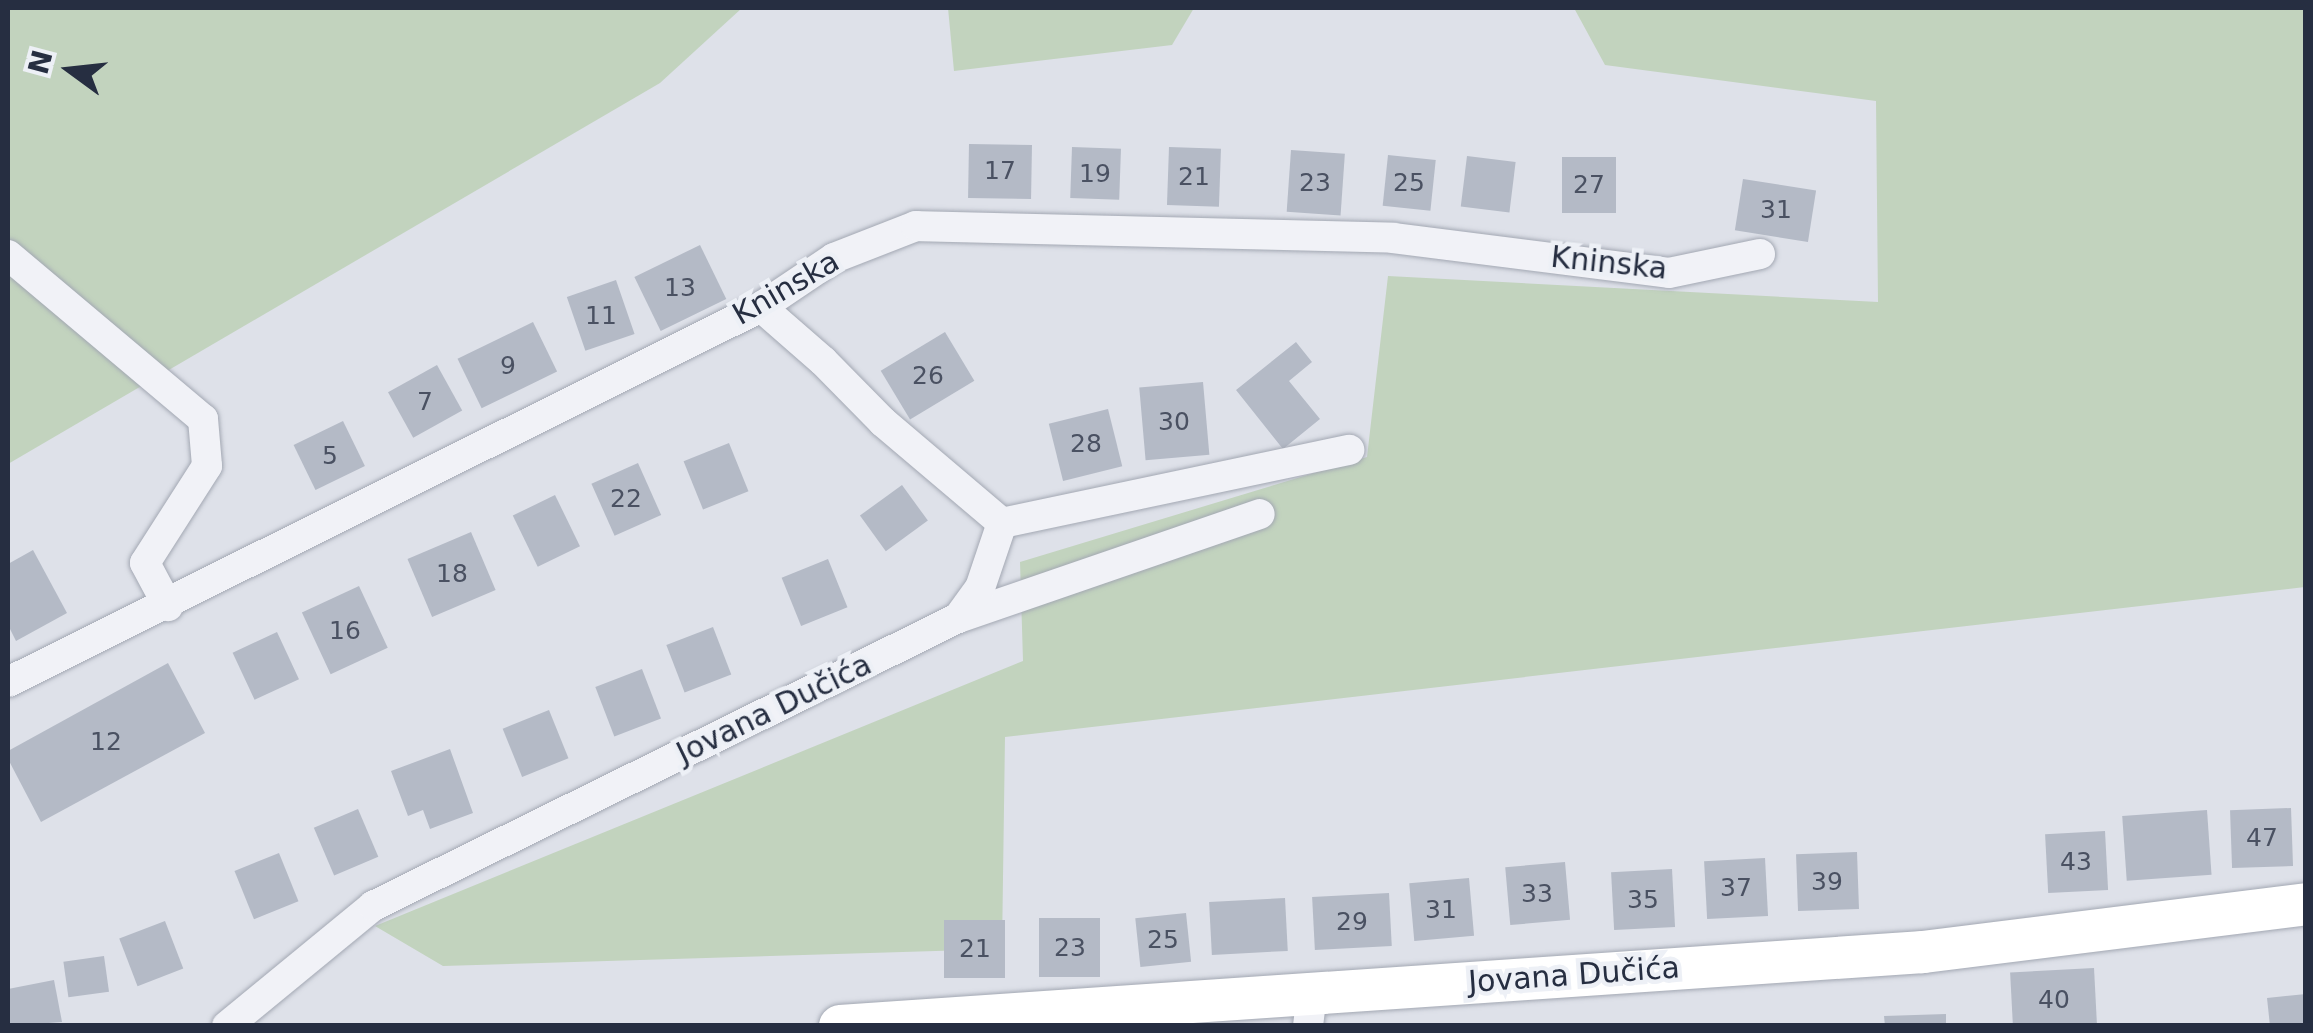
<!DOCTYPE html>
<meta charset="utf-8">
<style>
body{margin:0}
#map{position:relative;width:2313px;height:1033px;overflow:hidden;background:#dee1e9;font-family:"DejaVu Sans",sans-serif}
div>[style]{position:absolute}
.green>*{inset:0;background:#c2d3be}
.building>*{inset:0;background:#b4bac6;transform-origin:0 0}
.roads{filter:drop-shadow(0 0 2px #a3a8b3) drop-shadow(0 0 2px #a3a8b3)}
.minor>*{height:30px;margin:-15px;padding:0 15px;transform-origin:15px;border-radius:15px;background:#f1f2f7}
.secondary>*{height:42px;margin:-21px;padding:0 21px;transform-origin:21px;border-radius:21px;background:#fff}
span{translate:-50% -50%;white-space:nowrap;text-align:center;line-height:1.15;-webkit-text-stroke:9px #edf0f6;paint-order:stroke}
.number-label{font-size:25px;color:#4a5162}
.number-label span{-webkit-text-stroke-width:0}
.street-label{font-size:30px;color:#262e41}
.frame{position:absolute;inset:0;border:10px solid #262e41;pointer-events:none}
.north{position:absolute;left:20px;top:20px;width:100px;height:100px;-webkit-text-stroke:8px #edf0f6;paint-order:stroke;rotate:285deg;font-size:28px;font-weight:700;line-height:40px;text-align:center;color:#262e41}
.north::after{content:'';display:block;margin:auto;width:35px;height:45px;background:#262e41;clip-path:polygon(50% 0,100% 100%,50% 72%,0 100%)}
</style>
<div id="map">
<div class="green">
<div style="clip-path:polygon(8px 8px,742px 8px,660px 83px,8px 464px)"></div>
<div style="clip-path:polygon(948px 8px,1194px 8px,1172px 45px,954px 71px)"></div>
<div style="clip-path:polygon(1574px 8px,2305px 8px,2305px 587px,1005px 737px,1002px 949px,443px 966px,375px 926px,1023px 661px,1020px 562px,1367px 457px,1388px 276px,1878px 302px,1876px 101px,1605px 65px)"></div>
</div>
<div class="building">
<div style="left:969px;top:144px;width:63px;height:54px;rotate:1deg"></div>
<div style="left:1072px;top:147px;width:49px;height:51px;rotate:2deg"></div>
<div style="left:1169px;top:147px;width:52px;height:58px;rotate:2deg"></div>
<div style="left:1291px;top:150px;width:54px;height:62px;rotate:4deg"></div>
<div style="left:1388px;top:155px;width:48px;height:51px;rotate:6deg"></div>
<div style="left:1467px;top:156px;width:49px;height:51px;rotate:7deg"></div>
<div style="left:1562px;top:157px;width:54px;height:56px"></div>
<div style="left:1743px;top:179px;width:74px;height:52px;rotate:9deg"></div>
<div style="left:700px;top:245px;width:60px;height:73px;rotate:64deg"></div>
<div style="left:616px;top:280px;width:57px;height:52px;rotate:71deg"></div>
<div style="left:533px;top:322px;width:55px;height:84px;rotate:64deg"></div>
<div style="left:945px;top:332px;width:57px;height:75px;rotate:59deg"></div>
<div style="clip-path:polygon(1296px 342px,1312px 362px,1289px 381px,1320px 419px,1283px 449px,1236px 390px)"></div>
<div style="left:437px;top:365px;width:52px;height:56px;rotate:61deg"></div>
<div style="left:1203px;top:382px;width:73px;height:64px;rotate:85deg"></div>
<div style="left:1108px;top:409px;width:59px;height:61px;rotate:76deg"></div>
<div style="left:343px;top:421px;width:50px;height:55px;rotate:64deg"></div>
<div style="left:729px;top:443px;width:52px;height:49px;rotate:68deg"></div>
<div style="left:638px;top:463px;width:57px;height:51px;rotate:66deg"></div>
<div style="left:902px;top:485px;width:44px;height:52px;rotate:54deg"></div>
<div style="left:555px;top:495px;width:57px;height:47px;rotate:64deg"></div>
<div style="left:471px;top:532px;width:63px;height:69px;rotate:67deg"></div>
<div style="clip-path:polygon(33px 550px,67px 613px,16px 641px,8px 625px,8px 564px)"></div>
<div style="left:828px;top:559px;width:52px;height:50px;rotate:68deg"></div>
<div style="left:359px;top:586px;width:68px;height:63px;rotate:65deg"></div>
<div style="left:713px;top:627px;width:51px;height:50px;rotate:69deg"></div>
<div style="left:277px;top:632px;width:52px;height:49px;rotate:65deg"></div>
<div style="clip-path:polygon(168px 663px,205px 733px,41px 822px,8px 759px,8px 751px)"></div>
<div style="left:642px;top:669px;width:53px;height:50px;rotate:69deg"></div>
<div style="left:549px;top:710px;width:52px;height:50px;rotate:68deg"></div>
<div style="clip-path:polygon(450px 749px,473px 813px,430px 829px,423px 810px,408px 816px,391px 771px)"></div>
<div style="left:2291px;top:808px;width:58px;height:61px;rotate:88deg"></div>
<div style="left:358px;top:809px;width:52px;height:48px;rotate:67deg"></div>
<div style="left:2207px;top:810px;width:65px;height:85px;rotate:86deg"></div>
<div style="left:2105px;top:831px;width:59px;height:60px;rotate:87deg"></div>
<div style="left:1857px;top:852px;width:57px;height:61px;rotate:88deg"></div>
<div style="left:279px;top:853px;width:52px;height:48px;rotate:68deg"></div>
<div style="left:1765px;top:858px;width:58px;height:61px;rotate:87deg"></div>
<div style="left:1565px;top:862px;width:58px;height:60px;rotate:85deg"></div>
<div style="left:1672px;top:869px;width:58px;height:61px;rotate:87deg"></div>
<div style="left:1469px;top:878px;width:58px;height:60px;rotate:85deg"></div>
<div style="left:1389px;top:893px;width:53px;height:77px;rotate:87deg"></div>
<div style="left:1285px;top:898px;width:53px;height:76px;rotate:87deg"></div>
<div style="left:1186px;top:913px;width:49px;height:51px;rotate:84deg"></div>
<div style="left:1100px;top:918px;width:59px;height:61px;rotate:90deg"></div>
<div style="left:944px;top:920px;width:61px;height:58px"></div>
<div style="left:165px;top:921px;width:51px;height:49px;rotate:69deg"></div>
<div style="left:104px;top:956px;width:36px;height:41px;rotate:82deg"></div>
<div style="left:2094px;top:968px;width:58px;height:84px;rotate:87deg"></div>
<div style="clip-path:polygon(54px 980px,62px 1022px,8px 1026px,8px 989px)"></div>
<div style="clip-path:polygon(2306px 994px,2306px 1026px,2270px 1026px,2267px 998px)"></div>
<div style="clip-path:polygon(1946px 1014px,1946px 1026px,1885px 1026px,1884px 1016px)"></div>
</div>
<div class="roads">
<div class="minor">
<div style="left:8px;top:255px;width:255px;rotate:40.1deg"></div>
<div style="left:203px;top:419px;width:47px;rotate:85.1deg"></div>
<div style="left:207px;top:466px;width:115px;rotate:122.6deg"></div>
<div style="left:145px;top:563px;width:49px;rotate:61.9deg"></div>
<div style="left:761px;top:307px;width:82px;rotate:41.1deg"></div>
<div style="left:823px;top:361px;width:86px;rotate:45.5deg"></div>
<div style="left:883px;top:422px;width:156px;rotate:40.3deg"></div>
<div style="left:1002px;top:523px;width:355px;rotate:-11.9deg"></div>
<div style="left:958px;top:618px;width:319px;rotate:-19deg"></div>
<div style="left:8px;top:682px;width:841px;rotate:-26.47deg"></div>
<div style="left:761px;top:307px;width:88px;rotate:-33.9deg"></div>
<div style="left:834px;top:258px;width:88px;rotate:-21.3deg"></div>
<div style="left:916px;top:226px;width:477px;rotate:1.4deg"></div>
<div style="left:1393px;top:238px;width:278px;rotate:7.2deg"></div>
<div style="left:1669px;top:273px;width:93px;rotate:-11.8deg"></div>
<div style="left:227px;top:1026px;width:189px;rotate:-39.4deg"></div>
<div style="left:373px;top:906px;width:652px;rotate:-26.21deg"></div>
<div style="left:958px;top:618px;width:37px;rotate:-54deg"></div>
<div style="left:980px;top:588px;width:69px;rotate:-71.3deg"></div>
<div style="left:1308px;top:1026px;width:34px;rotate:-83deg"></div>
</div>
<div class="secondary">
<div style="left:840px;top:1026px;width:1086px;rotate:-3.91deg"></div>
<div style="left:1923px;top:952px;width:386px;rotate:-7.1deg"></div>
</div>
</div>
<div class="number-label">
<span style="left:1000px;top:171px">17</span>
<span style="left:1095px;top:174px">19</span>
<span style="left:1194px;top:177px">21</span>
<span style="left:1315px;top:183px">23</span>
<span style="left:1409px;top:183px">25</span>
<span style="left:1589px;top:185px">27</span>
<span style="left:1776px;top:210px">31</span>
<span style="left:680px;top:288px">13</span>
<span style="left:601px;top:316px">11</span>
<span style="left:508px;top:366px">9</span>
<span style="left:928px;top:376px">26</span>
<span style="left:425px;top:402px">7</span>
<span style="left:1174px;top:422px">30</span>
<span style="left:1086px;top:444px">28</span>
<span style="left:330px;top:456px">5</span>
<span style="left:626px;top:499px">22</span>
<span style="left:452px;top:574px">18</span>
<span style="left:345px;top:631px">16</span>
<span style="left:106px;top:742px">12</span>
<span style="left:2262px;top:838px">47</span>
<span style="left:2076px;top:862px">43</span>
<span style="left:1827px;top:882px">39</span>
<span style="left:1736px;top:888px">37</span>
<span style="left:1537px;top:894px">33</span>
<span style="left:1643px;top:900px">35</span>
<span style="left:1441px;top:910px">31</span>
<span style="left:1352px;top:922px">29</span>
<span style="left:1163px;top:940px">25</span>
<span style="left:1070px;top:948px">23</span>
<span style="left:975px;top:949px">21</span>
<span style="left:2054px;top:1000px">40</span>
</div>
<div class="street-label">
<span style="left:1609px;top:263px;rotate:6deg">Kninska</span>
<span style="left:786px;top:288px;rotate:-30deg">Kninska</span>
<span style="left:774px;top:709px;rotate:-26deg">Jovana Dučića</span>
<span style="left:1574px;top:975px;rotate:-4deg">Jovana Dučića</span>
</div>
<div class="frame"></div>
<div class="north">N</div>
</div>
